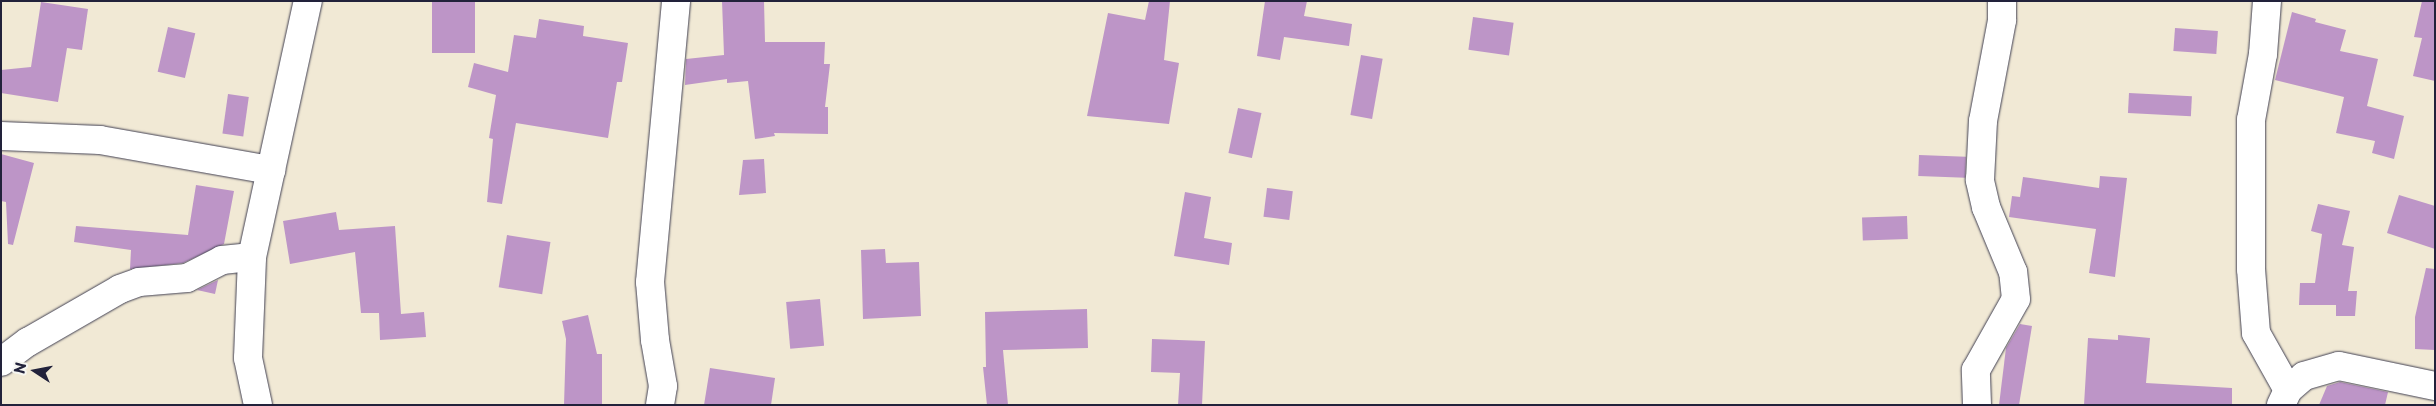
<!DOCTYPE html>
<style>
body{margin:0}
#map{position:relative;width:2436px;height:406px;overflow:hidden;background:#f1e9d5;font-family:"Playpen Sans",sans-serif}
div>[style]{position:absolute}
.building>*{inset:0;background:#bd95c7;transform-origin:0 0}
.roads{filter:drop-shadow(0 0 1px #414052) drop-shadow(0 0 1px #414052)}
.minor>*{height:28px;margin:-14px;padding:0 14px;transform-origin:14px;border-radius:14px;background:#fff}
span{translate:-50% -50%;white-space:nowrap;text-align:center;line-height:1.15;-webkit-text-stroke:4.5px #f6f6f2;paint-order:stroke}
.frame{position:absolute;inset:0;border:2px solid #22223b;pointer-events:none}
.north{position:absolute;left:10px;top:346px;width:50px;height:50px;-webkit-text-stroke:4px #f6f6f2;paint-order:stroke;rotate:281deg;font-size:14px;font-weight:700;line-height:20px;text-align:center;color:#22223b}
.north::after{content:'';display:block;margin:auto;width:18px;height:22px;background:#22223b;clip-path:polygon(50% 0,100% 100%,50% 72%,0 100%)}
</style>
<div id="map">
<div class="building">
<div style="left:432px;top:1px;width:43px;height:52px"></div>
<div style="clip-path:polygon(722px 1px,764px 1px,765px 42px,825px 42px,824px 64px,830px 64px,825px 107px,828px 107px,828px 134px,774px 133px,775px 136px,755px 139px,748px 81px,727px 83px,727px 79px,685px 85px,686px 59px,724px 55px)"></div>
<div style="clip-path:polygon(1149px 1px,1170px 1px,1164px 60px,1179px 63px,1169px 124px,1087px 116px,1108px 13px,1145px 20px)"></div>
<div style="clip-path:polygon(1265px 1px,1307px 1px,1304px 16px,1352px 24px,1349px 46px,1284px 37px,1280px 60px,1257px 56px)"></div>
<div style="clip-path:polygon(2422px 1px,2435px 1px,2435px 81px,2413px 76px,2422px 38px,2414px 37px)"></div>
<div style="clip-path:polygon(41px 2px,88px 9px,82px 50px,67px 48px,58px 102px,1px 93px,1px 70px,31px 67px)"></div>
<div style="clip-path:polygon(2292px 12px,2316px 19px,2315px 22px,2346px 30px,2340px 51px,2378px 59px,2367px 106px,2404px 116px,2394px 159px,2372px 153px,2375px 141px,2336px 133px,2344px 97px,2275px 80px)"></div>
<div style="left:1473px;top:17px;width:41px;height:33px;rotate:8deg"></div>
<div style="clip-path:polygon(539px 19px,584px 26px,583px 36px,628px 43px,622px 82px,617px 82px,608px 138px,516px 123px,502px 204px,487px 202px,493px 139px,489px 138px,496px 95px,468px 87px,474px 63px,508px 72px,514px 35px,536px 38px)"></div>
<div style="left:168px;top:27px;width:28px;height:46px;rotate:13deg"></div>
<div style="left:2175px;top:28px;width:43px;height:23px;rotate:4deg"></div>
<div style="left:1361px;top:55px;width:22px;height:61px;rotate:10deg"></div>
<div style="left:2129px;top:93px;width:63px;height:20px;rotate:3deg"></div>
<div style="left:228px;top:94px;width:21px;height:40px;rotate:8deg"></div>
<div style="left:1238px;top:108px;width:24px;height:46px;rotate:12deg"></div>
<div style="clip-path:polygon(1px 154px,34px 163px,13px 245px,8px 244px,6px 202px,1px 201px)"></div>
<div style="left:1919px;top:155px;width:47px;height:21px;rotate:2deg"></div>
<div style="clip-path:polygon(764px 159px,766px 193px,739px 195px,743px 160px)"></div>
<div style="clip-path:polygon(2100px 176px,2127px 178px,2115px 277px,2089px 273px,2096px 229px,2009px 217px,2012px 196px,2020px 197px,2023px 177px,2099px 188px)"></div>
<div style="clip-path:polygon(196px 185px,234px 191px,224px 244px,183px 263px,130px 269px,131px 250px,74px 242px,76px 226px,188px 235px)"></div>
<div style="left:1267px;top:188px;width:26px;height:29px;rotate:7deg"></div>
<div style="clip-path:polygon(1185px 192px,1211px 197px,1204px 238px,1232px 243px,1229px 265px,1174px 256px)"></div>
<div style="clip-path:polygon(2399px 195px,2435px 206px,2435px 249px,2387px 233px)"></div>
<div style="clip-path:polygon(2318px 204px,2350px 211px,2342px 245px,2354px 247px,2348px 291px,2357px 291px,2355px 316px,2336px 316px,2336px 305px,2299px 305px,2300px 283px,2315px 283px,2322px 234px,2311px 231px)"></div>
<div style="clip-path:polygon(336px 212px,339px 230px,395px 226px,401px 314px,424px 312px,426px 337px,380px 340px,379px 313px,361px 313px,355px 252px,290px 264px,283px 221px)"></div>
<div style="left:1907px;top:216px;width:23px;height:45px;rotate:88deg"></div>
<div style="left:507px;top:235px;width:44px;height:53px;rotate:9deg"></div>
<div style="clip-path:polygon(885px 249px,886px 263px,919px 262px,921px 316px,863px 319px,861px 250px)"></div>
<div style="clip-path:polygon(2426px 268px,2435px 269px,2435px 350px,2415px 349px,2415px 317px)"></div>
<div style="clip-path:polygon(218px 280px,215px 294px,197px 290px)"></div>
<div style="left:820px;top:299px;width:47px;height:34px;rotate:85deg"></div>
<div style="clip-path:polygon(1087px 309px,1088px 348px,1003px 350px,1008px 405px,987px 405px,983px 367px,986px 367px,985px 312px)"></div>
<div style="clip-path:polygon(588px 315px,597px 354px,602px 354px,602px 405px,564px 405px,566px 339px,562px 321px)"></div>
<div style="clip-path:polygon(2020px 324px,2032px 326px,2019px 405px,1999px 405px,2006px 348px)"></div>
<div style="clip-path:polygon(2118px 335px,2150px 338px,2146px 383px,2232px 388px,2232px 405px,2084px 405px,2088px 338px,2118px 340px)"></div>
<div style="clip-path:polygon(1152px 339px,1205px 341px,1202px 405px,1178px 405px,1180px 373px,1151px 372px)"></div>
<div style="clip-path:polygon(710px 368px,775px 378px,771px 405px,704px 405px)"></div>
<div style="clip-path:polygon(2340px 382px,2388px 392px,2385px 405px,2319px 405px,2327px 386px)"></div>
</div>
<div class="roads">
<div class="minor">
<div style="left:2267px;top:1px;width:53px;rotate:94.3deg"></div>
<div style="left:2263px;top:54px;width:67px;rotate:100.3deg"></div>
<div style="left:2251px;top:120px;width:149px;rotate:90deg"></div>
<div style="left:2251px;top:269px;width:64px;rotate:85.5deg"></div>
<div style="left:2256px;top:333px;width:65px;rotate:60.7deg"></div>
<div style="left:1px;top:136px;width:99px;rotate:2.3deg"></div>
<div style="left:100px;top:140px;width:174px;rotate:10deg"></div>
<div style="left:1px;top:362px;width:34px;rotate:-37deg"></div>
<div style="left:28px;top:342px;width:106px;rotate:-29.9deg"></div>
<div style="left:120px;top:289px;width:20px;rotate:-20deg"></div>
<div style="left:139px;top:282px;width:48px;rotate:-4.8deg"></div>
<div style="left:187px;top:278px;width:39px;rotate:-27deg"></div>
<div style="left:222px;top:260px;width:30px;rotate:-6deg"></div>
<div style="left:258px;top:405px;width:48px;rotate:-102deg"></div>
<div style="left:248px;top:358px;width:101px;rotate:-87.7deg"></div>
<div style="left:252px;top:257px;width:262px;rotate:-77.7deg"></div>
<div style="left:660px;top:405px;width:19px;rotate:-81deg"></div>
<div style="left:663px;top:386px;width:47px;rotate:-99.9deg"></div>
<div style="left:655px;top:340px;width:58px;rotate:-94.9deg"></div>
<div style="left:650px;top:282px;width:282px;rotate:-84.7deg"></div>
<div style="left:1977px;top:405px;width:35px;rotate:-92deg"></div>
<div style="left:1976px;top:370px;width:81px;rotate:-60.6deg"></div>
<div style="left:2016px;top:299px;width:27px;rotate:-96deg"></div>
<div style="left:2013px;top:272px;width:70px;rotate:-112.6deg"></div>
<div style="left:1986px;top:207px;width:28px;rotate:-103deg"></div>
<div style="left:1980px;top:180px;width:59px;rotate:-87.1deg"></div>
<div style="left:1983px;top:121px;width:103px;rotate:-79.3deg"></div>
<div style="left:2002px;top:20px;width:19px;rotate:-90deg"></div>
<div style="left:2281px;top:405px;width:17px;rotate:-65deg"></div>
<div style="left:2288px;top:390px;width:21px;rotate:-41deg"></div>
<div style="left:2304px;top:376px;width:36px;rotate:-16deg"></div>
<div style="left:2339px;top:366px;width:98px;rotate:11.8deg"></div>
</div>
</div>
<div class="frame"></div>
<div class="north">N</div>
</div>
